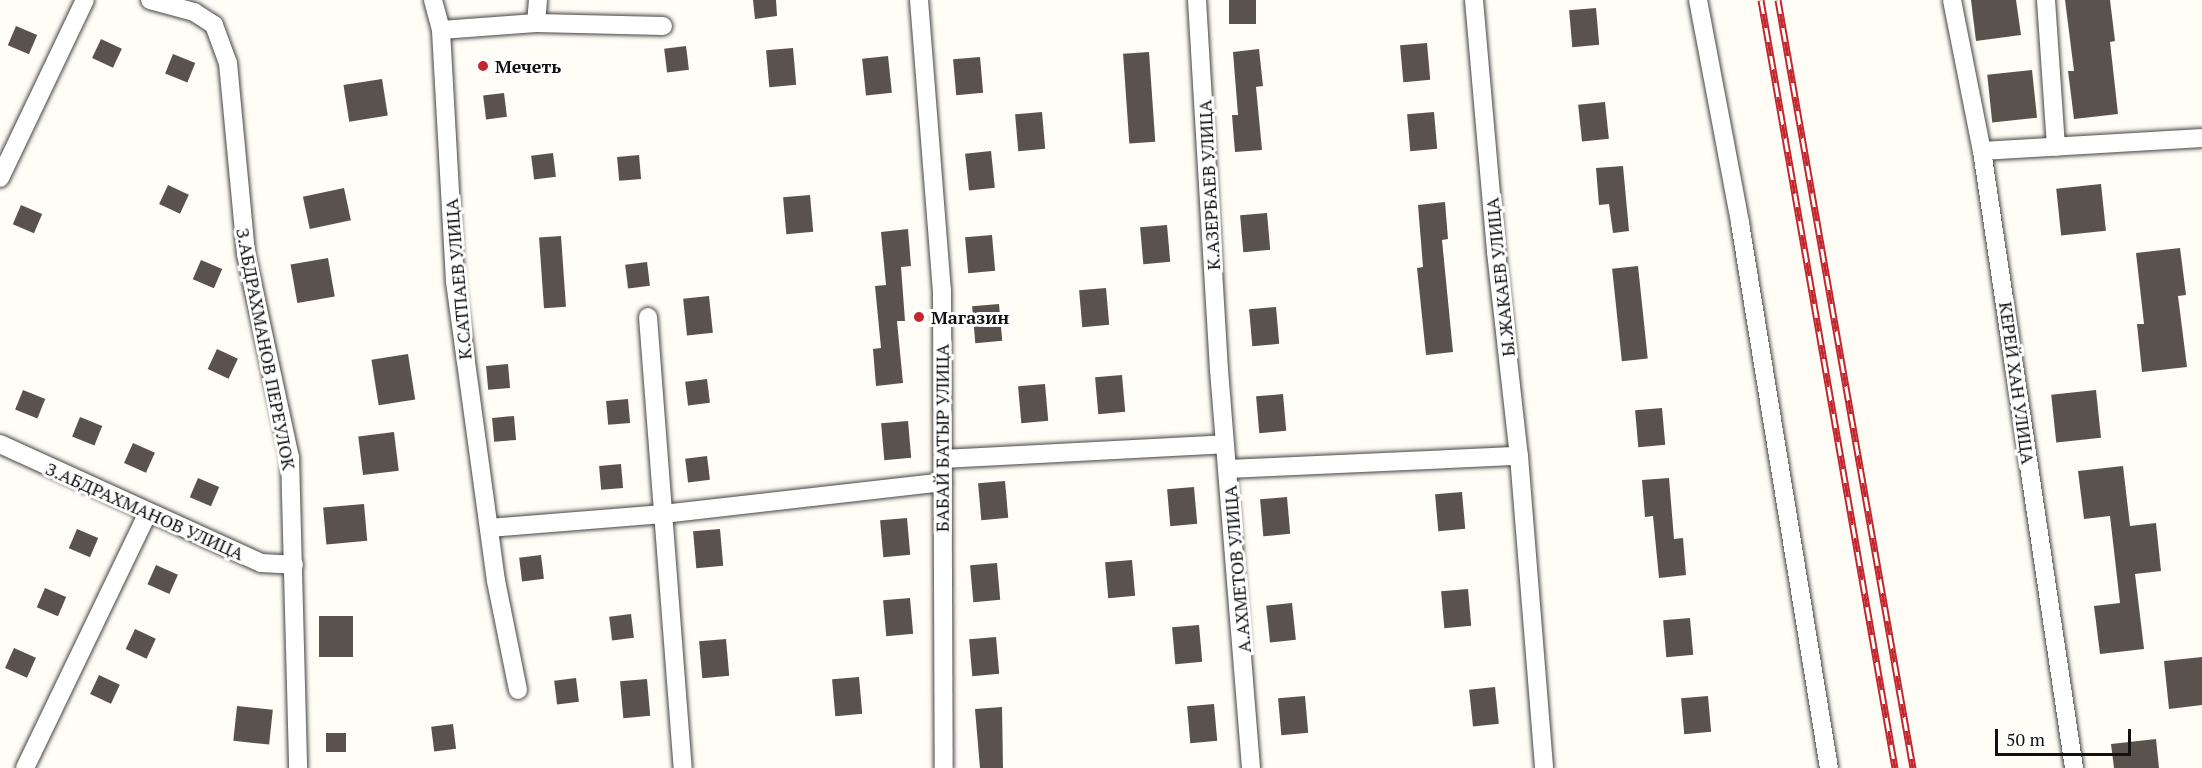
<!DOCTYPE html>
<meta charset="utf-8">
<style>
body{margin:0}
#map{position:relative;width:2202px;height:768px;overflow:hidden;background:#fffdf5;font-family:"PT Serif",serif}
div>[style]{position:absolute}
.building>*{inset:0;background:#5a524d;transform-origin:0 0}
.roads{filter:drop-shadow(0 0 2px #444) drop-shadow(0 0 2px #444)}
.minor>*{height:18px;margin:-9px;padding:0 9px;transform-origin:9px;border-radius:9px;background:#fff}
.rail>*{height:7px;margin-top:-3.5px;transform-origin:0;background:repeating-linear-gradient(90deg,#fff 0 14px,#c4262e 0 28px);box-sizing:border-box;border-block:2px solid #c4262e}
.dots>*{width:16px;height:16px;translate:-50% -50%;box-sizing:border-box;border:3px solid #fff;border-radius:50%}
span{translate:-50% -50%;white-space:nowrap;text-align:center;line-height:1.15;-webkit-text-stroke:6px #fff;paint-order:stroke}
.poi-label{font-size:18px;color:#111;font-weight:700}
.left{translate:0 -50%;text-align:left}
.street-label{font-size:18px;color:#111}
.scale{position:absolute;left:1995px;top:729px;width:136px;height:27px;box-sizing:border-box;border:3px solid #111;border-top:0;padding-left:8px;font-size:18px;line-height:21px;white-space:nowrap;color:#111;-webkit-text-stroke:4px #fff;paint-order:stroke}
</style>
<div id="map">
<div class="building">
<div style="clip-path:polygon(753px 0,776px 0,777px 16px,755px 19px)"></div>
<div style="left:1229px;top:0;width:27px;height:24px"></div>
<div style="clip-path:polygon(1971px 0,2016px 0,2021px 35px,1976px 41px)"></div>
<div style="clip-path:polygon(2065px 0,2110px 0,2115px 41px,2110px 42px,2118px 114px,2074px 119px,2068px 71px,2074px 71px)"></div>
<div style="left:1596px;top:8px;width:37px;height:27px;rotate:85deg"></div>
<div style="left:16px;top:26px;width:23px;height:21px;rotate:23deg"></div>
<div style="left:101px;top:39px;width:23px;height:21px;rotate:25deg"></div>
<div style="left:1427px;top:43px;width:37px;height:27px;rotate:85deg"></div>
<div style="left:686px;top:46px;width:24px;height:22px;rotate:83deg"></div>
<div style="left:793px;top:48px;width:37px;height:27px;rotate:85deg"></div>
<div style="clip-path:polygon(1259px 49px,1263px 86px,1256px 87px,1262px 150px,1235px 152px,1232px 115px,1238px 115px,1233px 52px)"></div>
<div style="left:1149px;top:52px;width:90px;height:26px;rotate:86deg"></div>
<div style="left:173px;top:54px;width:24px;height:21px;rotate:22deg"></div>
<div style="left:888px;top:56px;width:37px;height:26px;rotate:84deg"></div>
<div style="left:980px;top:57px;width:36px;height:27px;rotate:85deg"></div>
<div style="left:2032px;top:70px;width:48px;height:45px;rotate:84deg"></div>
<div style="left:382px;top:79px;width:37px;height:39px;rotate:81deg"></div>
<div style="left:504px;top:93px;width:24px;height:21px;rotate:83deg"></div>
<div style="left:1605px;top:102px;width:37px;height:27px;rotate:84deg"></div>
<div style="left:1042px;top:112px;width:37px;height:27px;rotate:85deg"></div>
<div style="left:1434px;top:112px;width:37px;height:27px;rotate:85deg"></div>
<div style="left:991px;top:151px;width:37px;height:26px;rotate:84deg"></div>
<div style="left:553px;top:153px;width:24px;height:22px;rotate:83deg"></div>
<div style="left:639px;top:155px;width:24px;height:22px;rotate:85deg"></div>
<div style="clip-path:polygon(1623px 166px,1629px 231px,1613px 233px,1609px 204px,1599px 205px,1596px 168px)"></div>
<div style="left:2101px;top:184px;width:47px;height:45px;rotate:84deg"></div>
<div style="left:168px;top:185px;width:23px;height:21px;rotate:25deg"></div>
<div style="left:344px;top:188px;width:33px;height:42px;rotate:78deg"></div>
<div style="left:810px;top:195px;width:37px;height:27px;rotate:85deg"></div>
<div style="clip-path:polygon(1445px 202px,1448px 239px,1442px 240px,1453px 352px,1426px 355px,1417px 268px,1423px 267px,1418px 205px)"></div>
<div style="left:21px;top:205px;width:23px;height:21px;rotate:23deg"></div>
<div style="left:1267px;top:213px;width:37px;height:27px;rotate:85deg"></div>
<div style="left:1167px;top:225px;width:37px;height:27px;rotate:85deg"></div>
<div style="clip-path:polygon(908px 229px,911px 266px,901px 267px,905px 321px,897px 321px,903px 383px,876px 386px,873px 349px,881px 348px,875px 286px,886px 285px,881px 232px)"></div>
<div style="left:992px;top:235px;width:36px;height:27px;rotate:85deg"></div>
<div style="left:561px;top:236px;width:71px;height:22px;rotate:86deg"></div>
<div style="clip-path:polygon(2180px 248px,2186px 295px,2178px 296px,2187px 367px,2142px 372px,2137px 324px,2144px 324px,2136px 253px)"></div>
<div style="left:328px;top:258px;width:39px;height:38px;rotate:80deg"></div>
<div style="left:201px;top:260px;width:23px;height:21px;rotate:23deg"></div>
<div style="left:647px;top:262px;width:24px;height:22px;rotate:83deg"></div>
<div style="left:1638px;top:266px;width:93px;height:26px;rotate:84deg"></div>
<div style="left:1106px;top:288px;width:37px;height:27px;rotate:85deg"></div>
<div style="left:709px;top:296px;width:37px;height:26px;rotate:84deg"></div>
<div style="left:999px;top:304px;width:37px;height:27px;rotate:85deg"></div>
<div style="left:1276px;top:307px;width:37px;height:27px;rotate:85deg"></div>
<div style="left:217px;top:349px;width:23px;height:22px;rotate:25deg"></div>
<div style="left:408px;top:354px;width:46px;height:37px;rotate:81deg"></div>
<div style="left:508px;top:364px;width:24px;height:22px;rotate:85deg"></div>
<div style="left:1122px;top:375px;width:37px;height:27px;rotate:85deg"></div>
<div style="left:707px;top:379px;width:24px;height:22px;rotate:83deg"></div>
<div style="left:1045px;top:384px;width:37px;height:27px;rotate:85deg"></div>
<div style="left:23px;top:390px;width:24px;height:21px;rotate:22deg"></div>
<div style="left:2096px;top:390px;width:48px;height:45px;rotate:84deg"></div>
<div style="left:1283px;top:394px;width:37px;height:27px;rotate:85deg"></div>
<div style="left:628px;top:399px;width:24px;height:22px;rotate:85deg"></div>
<div style="left:1662px;top:408px;width:37px;height:27px;rotate:85deg"></div>
<div style="left:514px;top:416px;width:24px;height:22px;rotate:85deg"></div>
<div style="left:80px;top:417px;width:24px;height:21px;rotate:22deg"></div>
<div style="left:908px;top:421px;width:37px;height:27px;rotate:85deg"></div>
<div style="left:394px;top:432px;width:39px;height:36px;rotate:83deg"></div>
<div style="left:133px;top:443px;width:24px;height:22px;rotate:24deg"></div>
<div style="left:707px;top:456px;width:24px;height:22px;rotate:83deg"></div>
<div style="left:621px;top:464px;width:24px;height:22px;rotate:85deg"></div>
<div style="clip-path:polygon(2123px 466px,2130px 526px,2156px 523px,2161px 571px,2135px 574px,2144px 649px,2100px 654px,2094px 606px,2120px 603px,2110px 516px,2084px 519px,2078px 471px)"></div>
<div style="left:198px;top:478px;width:23px;height:21px;rotate:23deg"></div>
<div style="clip-path:polygon(1669px 478px,1674px 539px,1683px 538px,1686px 575px,1659px 578px,1653px 516px,1645px 517px,1642px 480px)"></div>
<div style="left:1005px;top:481px;width:37px;height:27px;rotate:85deg"></div>
<div style="left:1194px;top:487px;width:37px;height:27px;rotate:85deg"></div>
<div style="left:1462px;top:492px;width:37px;height:27px;rotate:85deg"></div>
<div style="left:1287px;top:497px;width:37px;height:27px;rotate:85deg"></div>
<div style="left:364px;top:504px;width:37px;height:41px;rotate:85deg"></div>
<div style="left:907px;top:518px;width:37px;height:27px;rotate:85deg"></div>
<div style="left:77px;top:529px;width:23px;height:21px;rotate:23deg"></div>
<div style="left:720px;top:529px;width:37px;height:27px;rotate:85deg"></div>
<div style="left:541px;top:555px;width:24px;height:22px;rotate:83deg"></div>
<div style="left:1132px;top:560px;width:36px;height:27px;rotate:85deg"></div>
<div style="left:997px;top:563px;width:37px;height:27px;rotate:85deg"></div>
<div style="left:156px;top:565px;width:24px;height:21px;rotate:24deg"></div>
<div style="left:45px;top:588px;width:23px;height:21px;rotate:23deg"></div>
<div style="left:1468px;top:589px;width:37px;height:27px;rotate:85deg"></div>
<div style="left:910px;top:598px;width:36px;height:27px;rotate:85deg"></div>
<div style="left:1292px;top:603px;width:37px;height:26px;rotate:84deg"></div>
<div style="left:631px;top:614px;width:24px;height:22px;rotate:83deg"></div>
<div style="left:353px;top:616px;width:41px;height:34px;rotate:90deg"></div>
<div style="left:1690px;top:618px;width:37px;height:27px;rotate:85deg"></div>
<div style="left:1199px;top:625px;width:37px;height:27px;rotate:85deg"></div>
<div style="left:135px;top:629px;width:23px;height:22px;rotate:25deg"></div>
<div style="left:996px;top:637px;width:37px;height:27px;rotate:85deg"></div>
<div style="left:726px;top:639px;width:37px;height:27px;rotate:85deg"></div>
<div style="left:14px;top:648px;width:24px;height:22px;rotate:24deg"></div>
<div style="clip-path:polygon(2202px 657px,2202px 705px,2169px 709px,2164px 661px)"></div>
<div style="left:99px;top:675px;width:23px;height:21px;rotate:25deg"></div>
<div style="left:859px;top:677px;width:37px;height:27px;rotate:85deg"></div>
<div style="left:576px;top:678px;width:24px;height:22px;rotate:83deg"></div>
<div style="left:647px;top:679px;width:37px;height:27px;rotate:85deg"></div>
<div style="left:1495px;top:687px;width:37px;height:26px;rotate:84deg"></div>
<div style="left:1305px;top:696px;width:37px;height:27px;rotate:85deg"></div>
<div style="left:1708px;top:696px;width:36px;height:27px;rotate:85deg"></div>
<div style="left:1214px;top:704px;width:37px;height:27px;rotate:85deg"></div>
<div style="left:237px;top:706px;width:36px;height:35px;rotate:6deg"></div>
<div style="clip-path:polygon(1002px 707px,1003px 768px,980px 768px,975px 709px)"></div>
<div style="left:453px;top:724px;width:25px;height:22px;rotate:83deg"></div>
<div style="left:326px;top:733px;width:20px;height:19px"></div>
<div style="clip-path:polygon(2156px 739px,2159px 768px,2114px 768px,2111px 744px)"></div>
</div>
<div class="roads">
<div class="minor">
<div style="left:150px;top:0;width:46px;rotate:15.3deg"></div>
<div style="left:194px;top:12px;width:24px;rotate:33deg"></div>
<div style="left:214px;top:25px;width:40px;rotate:69.8deg"></div>
<div style="left:228px;top:63px;width:192px;rotate:84.6deg"></div>
<div style="left:246px;top:254px;width:208px;rotate:77.8deg"></div>
<div style="left:290px;top:457px;width:311px;rotate:88.5deg"></div>
<div style="left:433px;top:0;width:31px;rotate:75deg"></div>
<div style="left:919px;top:0;width:291px;rotate:85.5deg"></div>
<div style="left:942px;top:290px;width:478px;rotate:89.8deg"></div>
<div style="left:1197px;top:0;width:371px;rotate:86.6deg"></div>
<div style="left:1219px;top:370px;width:399px;rotate:85.4deg"></div>
<div style="left:1474px;top:0;width:253px;rotate:85deg"></div>
<div style="left:1496px;top:252px;width:205px;rotate:83.6deg"></div>
<div style="left:1519px;top:456px;width:313px;rotate:85.4deg"></div>
<div style="left:1698px;top:0;width:227px;rotate:79.3deg"></div>
<div style="left:1740px;top:223px;width:552px;rotate:80.73deg"></div>
<div style="left:1952px;top:0;width:154px;rotate:78.8deg"></div>
<div style="left:1982px;top:151px;width:624px;rotate:81.52deg"></div>
<div style="left:2046px;top:0;width:147px;rotate:86.1deg"></div>
<div style="left:536px;top:23px;width:127px;rotate:1.4deg"></div>
<div style="left:1982px;top:151px;width:220px;rotate:-3.4deg"></div>
<div style="left:0;top:178px;width:197px;rotate:-64.5deg"></div>
<div style="left:648px;top:317px;width:452px;rotate:85.6deg"></div>
<div style="left:0;top:444px;width:287px;rotate:24.5deg"></div>
<div style="left:261px;top:563px;width:33px;rotate:3deg"></div>
<div style="left:943px;top:459px;width:282px;rotate:-3deg"></div>
<div style="left:1228px;top:469px;width:291px;rotate:-2.6deg"></div>
<div style="left:489px;top:528px;width:175px;rotate:-4.6deg"></div>
<div style="left:663px;top:514px;width:282px;rotate:-6.5deg"></div>
<div style="left:518px;top:690px;width:111px;rotate:-101.4deg"></div>
<div style="left:496px;top:581px;width:303px;rotate:-97.8deg"></div>
<div style="left:455px;top:281px;width:251px;rotate:-93.2deg"></div>
<div style="left:441px;top:30px;width:95px;rotate:-4.2deg"></div>
<div style="left:536px;top:23px;width:23px;rotate:-85deg"></div>
<div style="left:25px;top:768px;width:282px;rotate:-64.3deg"></div>
</div>
</div>
<div class="rail">
<div style="left:1761px;top:0;width:780px;rotate:80.1deg"></div>
<div style="left:1778px;top:0;width:780px;rotate:80.03deg"></div>
</div>
<div class="dots">
<div style="left:483px;top:66px;background:#c4262e"></div>
<div style="left:919px;top:317px;background:#c4262e"></div>
</div>
<div class="poi-label">
<span class="left" style="left:495px;top:66px">Мечеть</span>
<span class="left" style="left:931px;top:317px">Магазин</span>
</div>
<div class="street-label">
<span style="left:1209px;top:185px;rotate:-93deg">К.АЗЕРБАЕВ УЛИЦА</span>
<span style="left:1500px;top:277px;rotate:-96deg">Ы.ЖАКАЕВ УЛИЦА</span>
<span style="left:458px;top:279px;rotate:-95deg">К.САТПАЕВ УЛИЦА</span>
<span style="left:266px;top:349px;rotate:79deg">З.АБДРАХМАНОВ ПЕРЕУЛОК</span>
<span style="left:2017px;top:383px;rotate:82deg">КЕРЕЙ ХАН УЛИЦА</span>
<span style="left:942px;top:438px;rotate:-90deg">БАБАЙ БАТЫР УЛИЦА</span>
<span style="left:145px;top:511px;rotate:24deg">З.АБДРАХМАНОВ УЛИЦА</span>
<span style="left:1237px;top:569px;rotate:-95deg">А.АХМЕТОВ УЛИЦА</span>
</div>
<div class="scale">50 m</div>
</div>
